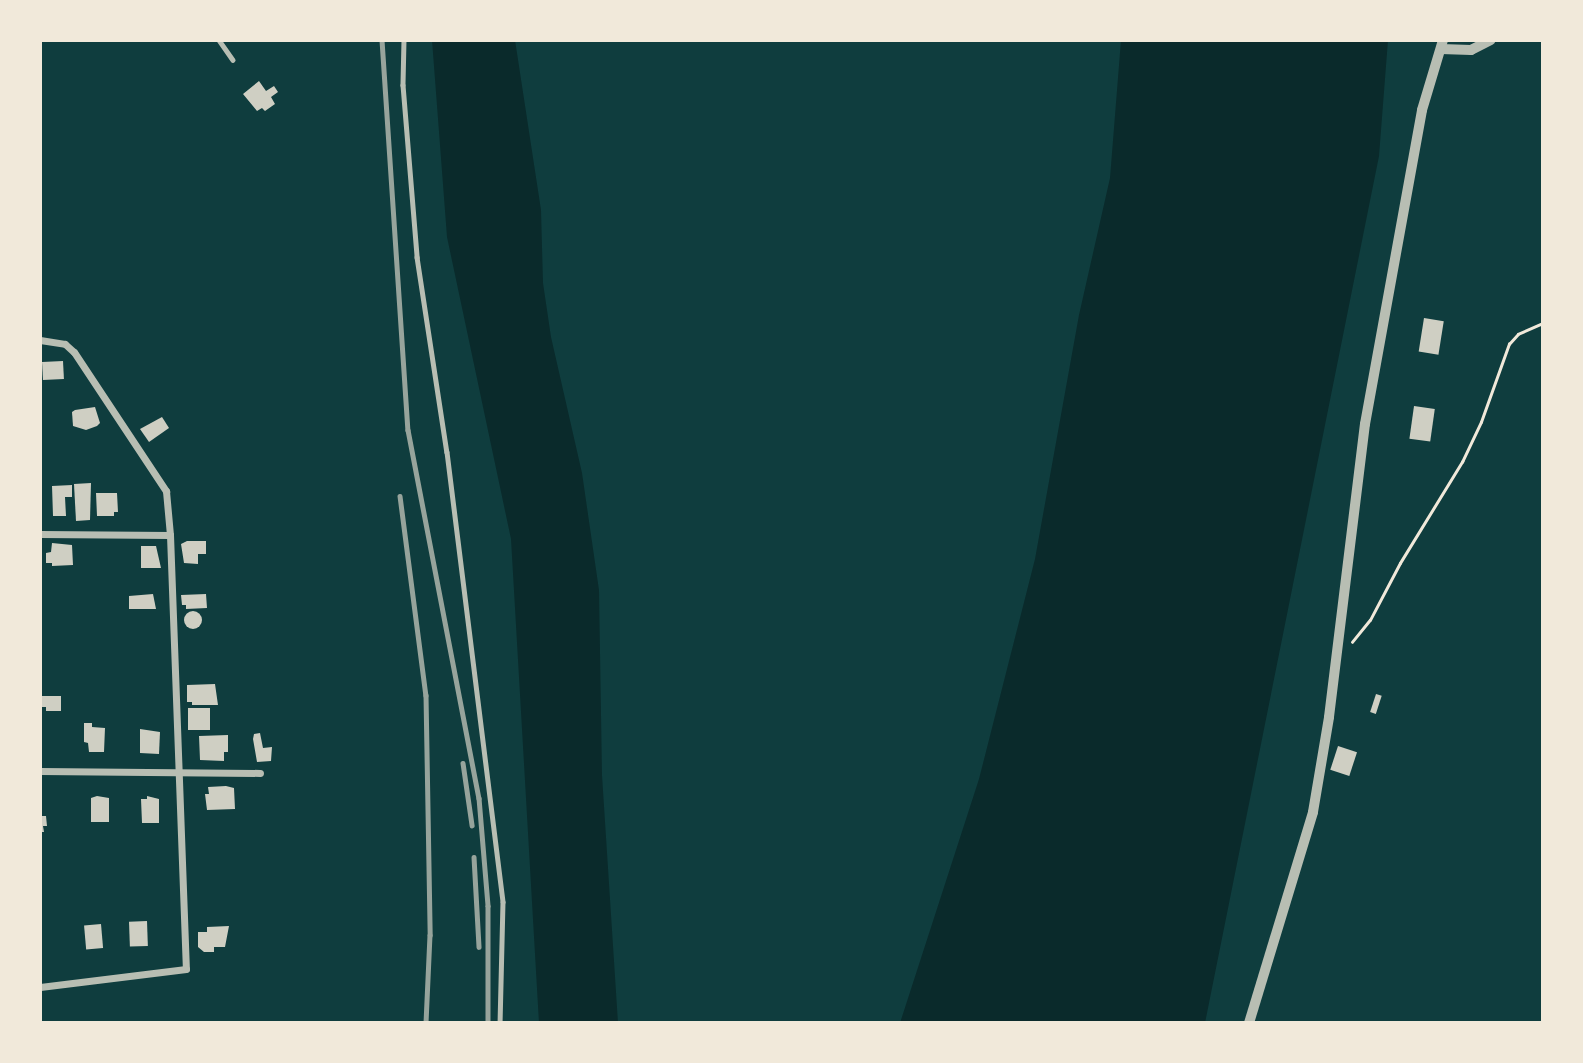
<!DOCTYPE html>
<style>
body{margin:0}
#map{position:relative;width:1583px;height:1063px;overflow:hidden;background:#0f3d3e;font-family:"DejaVu Sans",sans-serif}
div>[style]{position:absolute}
.water>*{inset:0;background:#0a2a2b}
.building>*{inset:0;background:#cfcfc3;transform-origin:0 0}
.round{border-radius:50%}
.path>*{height:2.5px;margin:-1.25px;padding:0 1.25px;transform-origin:1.25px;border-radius:1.25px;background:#f1e9da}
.service>*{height:4.5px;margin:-2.25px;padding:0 2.25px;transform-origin:2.25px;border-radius:2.25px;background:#b8beb3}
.minor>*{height:7px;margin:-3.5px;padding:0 3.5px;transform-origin:3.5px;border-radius:3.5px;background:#b8beb3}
.tertiary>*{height:10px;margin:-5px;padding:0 5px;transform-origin:5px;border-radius:5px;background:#b8beb3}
.rail>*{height:4.5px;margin:-2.25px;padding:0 2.25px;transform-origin:2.25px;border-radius:2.25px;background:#97a49c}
span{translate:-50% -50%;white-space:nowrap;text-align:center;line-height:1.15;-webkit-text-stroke:7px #f1e9da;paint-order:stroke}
.frame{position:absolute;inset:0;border:42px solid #f1e9da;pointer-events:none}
</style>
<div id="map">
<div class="water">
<div style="clip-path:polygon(432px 40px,515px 40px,541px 210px,543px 283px,551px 337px,582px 473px,599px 590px,602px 775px,618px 1023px,539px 1023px,511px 539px,447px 237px)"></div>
<div style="clip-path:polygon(1121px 40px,1388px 40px,1379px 156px,1205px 1023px,900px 1023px,979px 779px,1035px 559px,1079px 315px,1110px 178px)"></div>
</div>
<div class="building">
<div style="clip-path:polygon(259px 81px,266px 91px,274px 86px,278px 92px,271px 97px,275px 104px,265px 111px,262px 108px,257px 111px,243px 94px)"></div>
<div style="left:1424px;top:318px;width:20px;height:34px;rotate:9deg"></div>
<div style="left:63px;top:361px;width:18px;height:21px;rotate:87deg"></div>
<div style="left:1414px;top:406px;width:21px;height:33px;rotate:8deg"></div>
<div style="clip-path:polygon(95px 407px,100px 423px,97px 426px,86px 430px,73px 426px,72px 412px,75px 410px)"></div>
<div style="clip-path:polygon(162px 417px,169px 428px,149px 442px,140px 429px)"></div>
<div style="clip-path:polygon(91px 483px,90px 520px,76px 521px,74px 484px)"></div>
<div style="clip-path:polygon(72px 485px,72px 497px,65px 497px,66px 516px,53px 516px,52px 486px)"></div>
<div style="clip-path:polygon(96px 493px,117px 493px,118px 512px,114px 512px,114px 516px,97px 516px)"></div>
<div style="clip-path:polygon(187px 541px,206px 541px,206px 554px,198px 554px,198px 564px,184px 563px,181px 544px)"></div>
<div style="clip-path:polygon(52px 543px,72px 545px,73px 565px,52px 566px,52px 563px,46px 563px,46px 553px,51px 552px)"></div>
<div style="clip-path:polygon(141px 546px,156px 546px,161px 568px,141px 568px)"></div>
<div style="clip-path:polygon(153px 594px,156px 609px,129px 609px,129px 596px)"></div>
<div style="clip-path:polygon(206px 594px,207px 608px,186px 609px,186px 605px,182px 605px,181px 595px)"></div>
<div class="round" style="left:184px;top:611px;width:18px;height:18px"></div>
<div style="clip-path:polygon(215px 684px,218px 705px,192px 705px,192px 702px,187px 702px,187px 685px)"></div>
<div style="left:1376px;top:694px;width:6px;height:19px;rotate:18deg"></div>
<div style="clip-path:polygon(40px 696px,61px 696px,61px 711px,46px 711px,46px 707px,40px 707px)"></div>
<div style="left:188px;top:708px;width:22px;height:22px"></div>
<div style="clip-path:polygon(84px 723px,92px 723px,92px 727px,105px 728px,104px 752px,89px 752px,88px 743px,84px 742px)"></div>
<div style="clip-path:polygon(140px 729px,160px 732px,159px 754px,140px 753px)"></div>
<div style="clip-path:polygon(260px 733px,263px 748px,272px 747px,271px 761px,257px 762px,253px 739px,254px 734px)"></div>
<div style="clip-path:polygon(228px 735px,228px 752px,224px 752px,224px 761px,200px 760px,199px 736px)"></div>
<div style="left:1338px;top:746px;width:20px;height:25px;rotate:18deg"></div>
<div style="clip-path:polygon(226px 786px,234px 788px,235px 809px,207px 810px,205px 794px,209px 794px,208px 787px)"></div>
<div style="clip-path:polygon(97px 796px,109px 798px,109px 822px,91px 822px,91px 798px)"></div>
<div style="clip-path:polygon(147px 796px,159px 799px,159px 823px,142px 823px,141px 799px,147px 799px)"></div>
<div style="clip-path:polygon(40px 816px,46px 816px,47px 826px,43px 826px,44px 832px,40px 832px)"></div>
<div style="left:147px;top:921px;width:25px;height:18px;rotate:88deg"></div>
<div style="left:101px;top:924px;width:24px;height:17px;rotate:85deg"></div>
<div style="clip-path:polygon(229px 926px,225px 947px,214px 947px,214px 952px,204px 952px,198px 947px,198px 932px,207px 932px,207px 927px)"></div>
</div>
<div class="path">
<div style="left:1352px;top:642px;width:28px;rotate:-51deg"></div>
<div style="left:1370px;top:620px;width:64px;rotate:-62.2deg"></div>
<div style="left:1400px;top:563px;width:119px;rotate:-58.5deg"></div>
<div style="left:1462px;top:462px;width:44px;rotate:-64.6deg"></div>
<div style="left:1481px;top:422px;width:83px;rotate:-70.3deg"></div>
<div style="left:1509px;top:344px;width:13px;rotate:-48deg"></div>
<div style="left:1518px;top:334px;width:27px;rotate:-24deg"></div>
</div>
<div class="service">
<div style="left:219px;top:40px;width:24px;rotate:55deg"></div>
<div style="left:404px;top:40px;width:45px;rotate:91.3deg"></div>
<div style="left:403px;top:85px;width:173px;rotate:85.3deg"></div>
<div style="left:417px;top:257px;width:197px;rotate:81.3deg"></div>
<div style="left:447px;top:452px;width:453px;rotate:82.9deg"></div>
<div style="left:503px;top:902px;width:121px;rotate:91.4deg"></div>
</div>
<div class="minor">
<div style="left:40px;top:340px;width:25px;rotate:9deg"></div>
<div style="left:65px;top:344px;width:12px;rotate:42deg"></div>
<div style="left:74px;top:352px;width:167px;rotate:56.5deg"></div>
<div style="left:166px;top:491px;width:44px;rotate:84.8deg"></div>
<div style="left:170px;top:535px;width:434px;rotate:87.9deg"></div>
<div style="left:186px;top:969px;width:147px;rotate:173deg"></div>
<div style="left:40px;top:534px;width:130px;rotate:0.4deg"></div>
<div style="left:40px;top:771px;width:220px;rotate:0.5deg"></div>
</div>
<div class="tertiary">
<div style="left:1441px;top:49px;width:30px;rotate:2deg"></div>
<div style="left:1471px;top:50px;width:22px;rotate:-27deg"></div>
<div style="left:1249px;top:1023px;width:220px;rotate:-73.1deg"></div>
<div style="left:1313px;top:812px;width:96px;rotate:-80.4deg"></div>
<div style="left:1329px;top:717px;width:295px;rotate:-83deg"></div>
<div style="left:1365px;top:424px;width:319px;rotate:-79.7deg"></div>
<div style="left:1422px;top:110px;width:73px;rotate:-73.3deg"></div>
</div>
<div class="rail">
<div style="left:382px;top:40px;width:391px;rotate:86.2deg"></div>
<div style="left:408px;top:430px;width:375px;rotate:79.1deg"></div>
<div style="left:479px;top:798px;width:108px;rotate:85.2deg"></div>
<div style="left:488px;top:906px;width:117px;rotate:90deg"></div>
<div style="left:400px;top:496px;width:201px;rotate:82.6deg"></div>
<div style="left:426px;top:695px;width:240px;rotate:89deg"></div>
<div style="left:430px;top:935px;width:88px;rotate:92.6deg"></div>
<div style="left:463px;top:763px;width:63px;rotate:81.7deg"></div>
<div style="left:474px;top:857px;width:90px;rotate:86.8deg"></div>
</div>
<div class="frame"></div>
</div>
